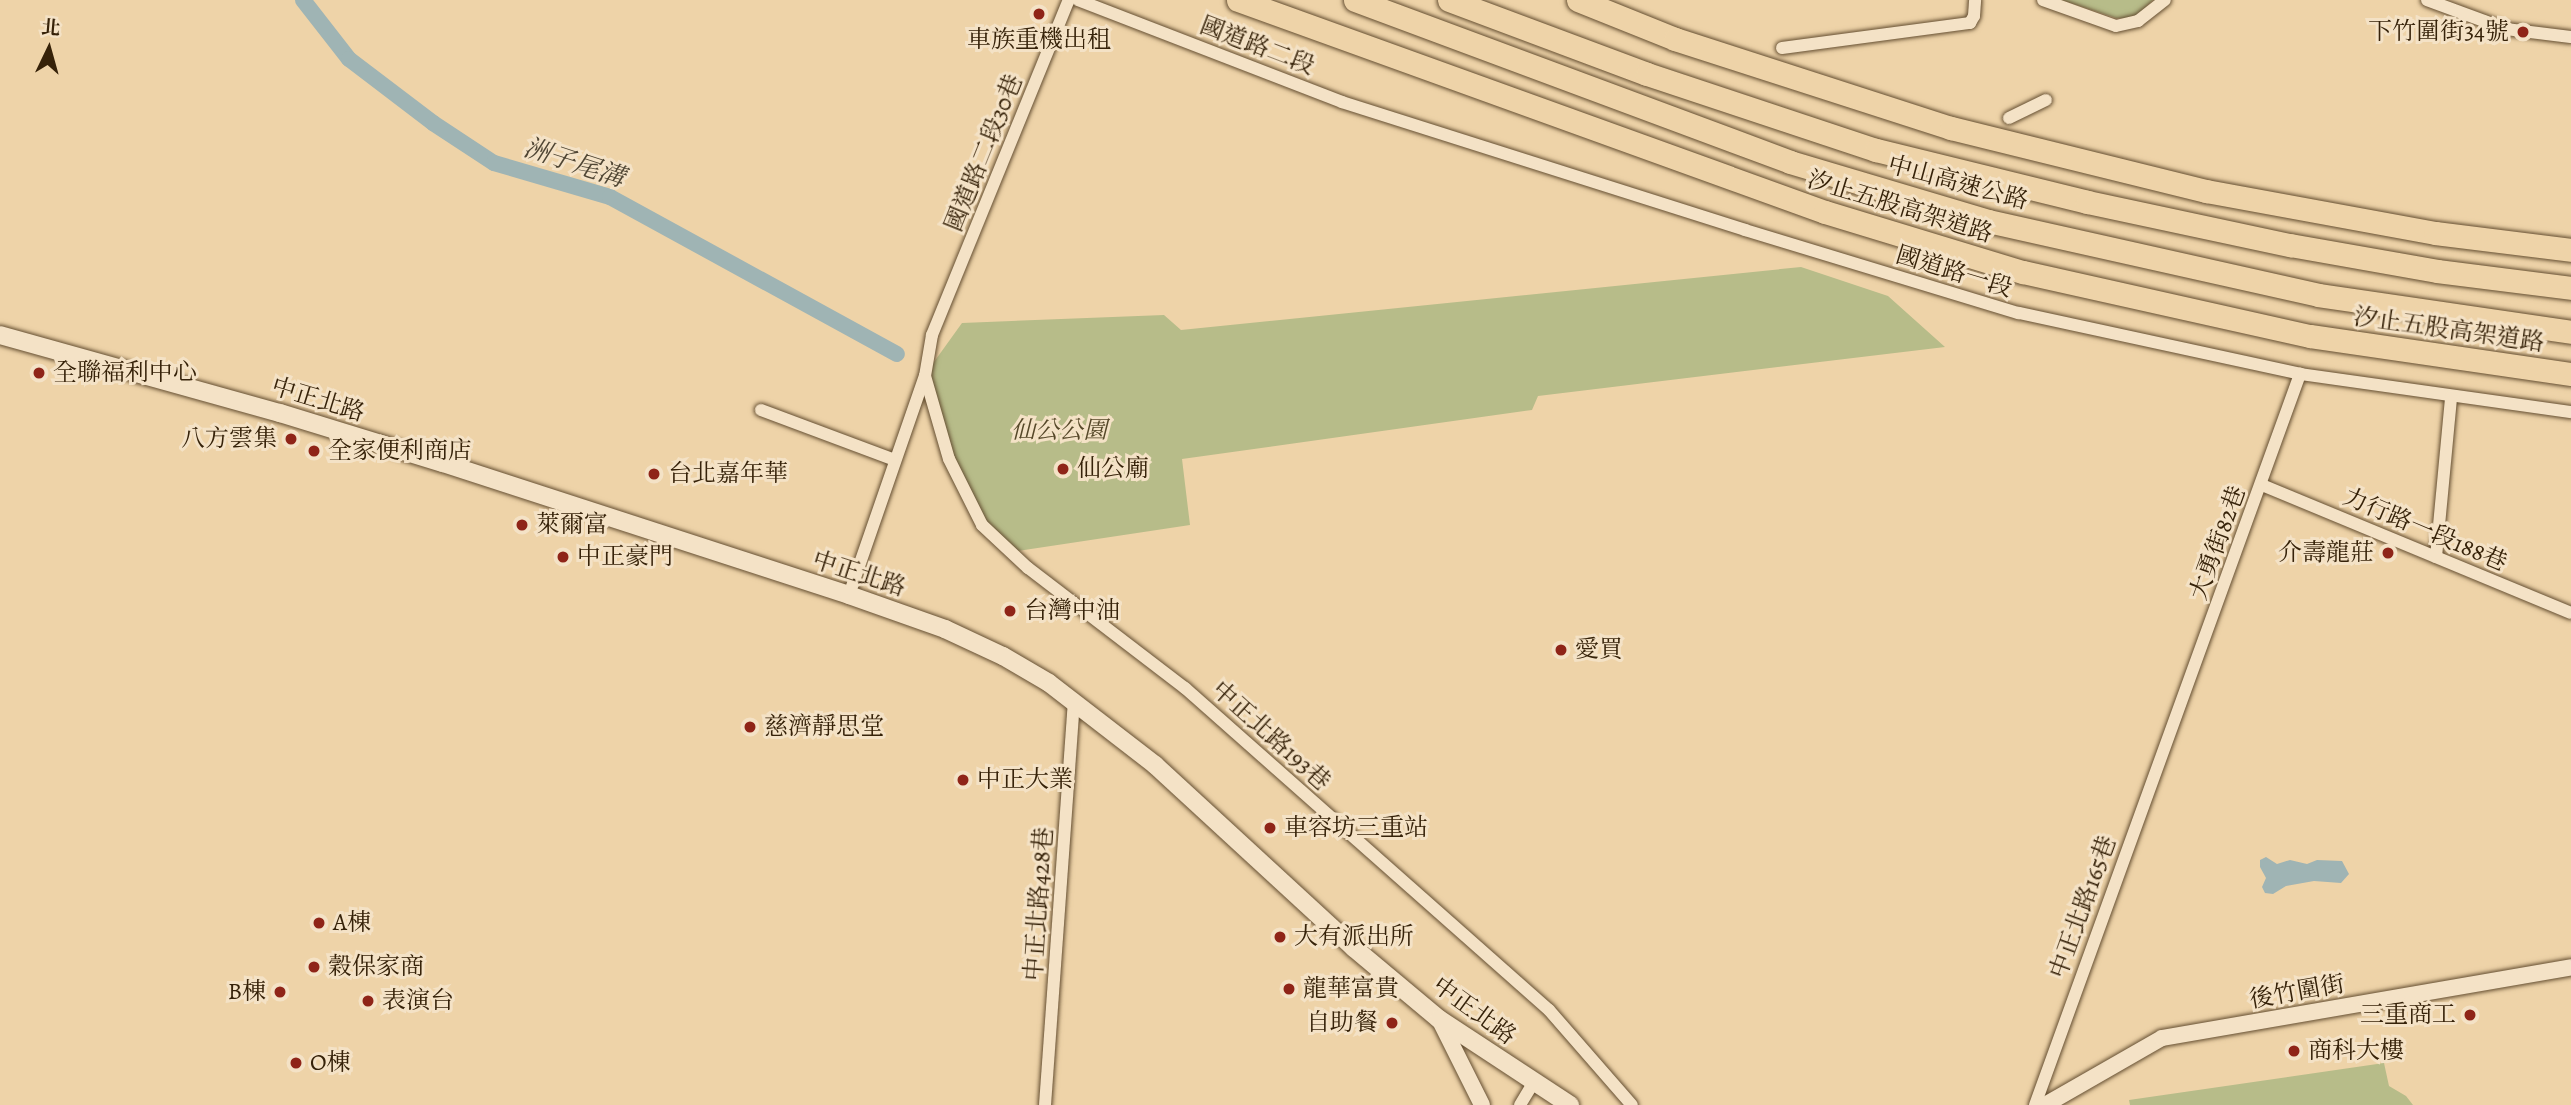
<!DOCTYPE html>
<meta charset="utf-8">
<style>
body{margin:0}
#map{position:relative;width:2571px;height:1105px;overflow:hidden;background:#eed3a8;font-family:Alegreya,"Noto Serif TC",serif}
div>[style]{position:absolute}
.green>*{inset:0;background:#b7bc89}
.water>*{inset:0;background:#9fb4b4}
.canal>*{height:16px;margin:-8px;padding:0 8px;transform-origin:8px;border-radius:8px;background:#9fb4b4}
.roads{filter:drop-shadow(0 0 2px #644e31) drop-shadow(0 0 2px #644e31)}
.minor>*{height:12px;margin:-6px;padding:0 6px;transform-origin:6px;border-radius:6px;background:#f4e2c6}
.tertiary>*{height:16px;margin:-8px;padding:0 8px;transform-origin:8px;border-radius:8px;background:#f4e2c6}
.secondary>*{height:18px;margin:-9px;padding:0 9px;transform-origin:9px;border-radius:9px;background:#f4e2c6}
.motorway>*{height:23px;margin:-11.5px;padding:0 11.5px;transform-origin:11.5px;border-radius:11.5px;background:#eed3a8}
.dots>*{width:19px;height:19px;translate:-50% -50%;box-sizing:border-box;border:4px solid #f4e2c6;border-radius:50%}
span{translate:-50% -50%;white-space:nowrap;text-align:center;line-height:1.15;-webkit-text-stroke:6px #f4e2c6;paint-order:stroke}
.poi-label{font-size:24px;color:#362209}
.right{translate:-100% -50%;text-align:right}
.left{translate:0 -50%;text-align:left}
.street-label{font-size:24px;color:#362209}
.park-label{font-size:24px;color:#564829;font-style:italic}
.water-label{font-size:26px;color:#504634;font-style:italic}
.north{position:absolute;left:14px;top:14px;width:70px;height:70px;-webkit-text-stroke:5px #f4e2c6;paint-order:stroke;rotate:5deg;font-size:19px;font-weight:700;line-height:28px;text-align:center;color:#362209}
.north::after{content:'';display:block;margin:auto;width:24px;height:32px;background:#362209;clip-path:polygon(50% 0,100% 100%,50% 72%,0 100%)}
</style>
<div id="map">
<div class="green">
<div style="clip-path:polygon(2062px 0,2153px 0,2134px 18px,2116px 18px)"></div>
<div style="clip-path:polygon(1801px 267px,1888px 296px,1945px 347px,1538px 396px,1532px 410px,1182px 459px,1190px 525px,1011px 552px,955px 483px,921px 380px,962px 323px,1164px 315px,1181px 330px)"></div>
<div style="clip-path:polygon(2384px 1063px,2389px 1086px,2406px 1096px,2413px 1105px,2130px 1105px,2129px 1100px)"></div>
</div>
<div class="water">
<div style="clip-path:polygon(2266px 857px,2277px 864px,2290px 860px,2307px 864px,2317px 860px,2342px 861px,2349px 874px,2341px 883px,2314px 881px,2286px 886px,2273px 894px,2265px 893px,2262px 887px,2266px 878px,2260px 867px,2260px 860px)"></div>
</div>
<div class="canal">
<div style="left:303px;top:0;width:75px;rotate:52.1deg"></div>
<div style="left:349px;top:59px;width:106px;rotate:37.3deg"></div>
<div style="left:433px;top:123px;width:73px;rotate:33.3deg"></div>
<div style="left:494px;top:163px;width:121px;rotate:16.3deg"></div>
<div style="left:610px;top:197px;width:327px;rotate:28.7deg"></div>
</div>
<div class="roads">
<div class="minor">
<div style="left:1078px;top:0;width:283px;rotate:21.1deg"></div>
<div style="left:1342px;top:102px;width:423px;rotate:17.6deg"></div>
<div style="left:1745px;top:230px;width:286px;rotate:16.9deg"></div>
<div style="left:2019px;top:313px;width:288px;rotate:12.2deg"></div>
<div style="left:2300px;top:374px;width:274px;rotate:8deg"></div>
<div style="left:2043px;top:0;width:77px;rotate:19.6deg"></div>
<div style="left:2116px;top:26px;width:23px;rotate:-13deg"></div>
<div style="left:2138px;top:21px;width:34px;rotate:-38deg"></div>
<div style="left:2427px;top:0;width:84px;rotate:20.2deg"></div>
<div style="left:2506px;top:29px;width:65px;rotate:7deg"></div>
<div style="left:1782px;top:48px;width:190px;rotate:-7.6deg"></div>
<div style="left:1970px;top:23px;width:8px;rotate:-60deg"></div>
<div style="left:1974px;top:16px;width:16px;rotate:-86deg"></div>
<div style="left:2009px;top:118px;width:41px;rotate:-25.9deg"></div>
<div style="left:925px;top:376px;width:86px;rotate:73.9deg"></div>
<div style="left:949px;top:459px;width:74px;rotate:63.4deg"></div>
<div style="left:982px;top:525px;width:63px;rotate:43.1deg"></div>
<div style="left:1028px;top:568px;width:198px;rotate:37.4deg"></div>
<div style="left:1185px;top:688px;width:486px;rotate:41.5deg"></div>
<div style="left:1549px;top:1010px;width:126px;rotate:48.9deg"></div>
<div style="left:761px;top:410px;width:143px;rotate:20.5deg"></div>
<div style="left:2262px;top:485px;width:334px;rotate:22.5deg"></div>
<div style="left:2436px;top:557px;width:161px;rotate:-84.6deg"></div>
<div style="left:849px;top:595px;width:232px;rotate:-70.9deg"></div>
<div style="left:925px;top:376px;width:42px;rotate:-80.3deg"></div>
<div style="left:932px;top:335px;width:362px;rotate:-67.8deg"></div>
<div style="left:1045px;top:1105px;width:401px;rotate:-85.9deg"></div>
<div style="left:1520px;top:1105px;width:27px;rotate:-59deg"></div>
<div style="left:2035px;top:1105px;width:778px;rotate:-70.07deg"></div>
</div>
<div class="tertiary">
<div style="left:1439px;top:1019px;width:96px;rotate:63.4deg"></div>
<div style="left:2045px;top:1105px;width:135px;rotate:-29.8deg"></div>
<div style="left:2162px;top:1038px;width:415px;rotate:-9.8deg"></div>
</div>
<div class="secondary">
<div style="left:0;top:335px;width:291px;rotate:15.6deg"></div>
<div style="left:280px;top:413px;width:170px;rotate:17.1deg"></div>
<div style="left:443px;top:463px;width:427px;rotate:18deg"></div>
<div style="left:849px;top:595px;width:102px;rotate:19.5deg"></div>
<div style="left:945px;top:629px;width:64px;rotate:25deg"></div>
<div style="left:1003px;top:656px;width:53px;rotate:30.4deg"></div>
<div style="left:1049px;top:683px;width:134px;rotate:37.7deg"></div>
<div style="left:1155px;top:765px;width:270px;rotate:42.6deg"></div>
<div style="left:1354px;top:948px;width:111px;rotate:39.9deg"></div>
<div style="left:1439px;top:1019px;width:157px;rotate:33.3deg"></div>
</div>
<div class="motorway">
<div style="left:1238px;top:0;width:624px;rotate:19.86deg"></div>
<div style="left:1825px;top:212px;width:207px;rotate:16.9deg"></div>
<div style="left:2023px;top:272px;width:294px;rotate:12.6deg"></div>
<div style="left:2310px;top:336px;width:264px;rotate:8.3deg"></div>
<div style="left:1355px;top:0;width:464px;rotate:20.4deg"></div>
<div style="left:1790px;top:162px;width:207px;rotate:16.6deg"></div>
<div style="left:1988px;top:221px;width:338px;rotate:12.6deg"></div>
<div style="left:2318px;top:295px;width:256px;rotate:8.3deg"></div>
<div style="left:1449px;top:0;width:211px;rotate:20.5deg"></div>
<div style="left:1647px;top:74px;width:241px;rotate:18.4deg"></div>
<div style="left:1876px;top:150px;width:217px;rotate:13.8deg"></div>
<div style="left:2087px;top:202px;width:208px;rotate:12deg"></div>
<div style="left:2290px;top:245px;width:149px;rotate:10deg"></div>
<div style="left:2437px;top:271px;width:135px;rotate:7.2deg"></div>
<div style="left:1578px;top:0;width:105px;rotate:21.9deg"></div>
<div style="left:1675px;top:39px;width:290px;rotate:17.9deg"></div>
<div style="left:1951px;top:128px;width:263px;rotate:13.9deg"></div>
<div style="left:2206px;top:191px;width:233px;rotate:10.4deg"></div>
<div style="left:2435px;top:233px;width:137px;rotate:7.1deg"></div>
</div>
</div>
<div class="dots">
<div style="left:1039px;top:14px;background:#8f2418"></div>
<div style="left:2523px;top:32px;background:#8f2418"></div>
<div style="left:39px;top:373px;background:#8f2418"></div>
<div style="left:291px;top:439px;background:#8f2418"></div>
<div style="left:314px;top:451px;background:#8f2418"></div>
<div style="left:1063px;top:469px;background:#8f2418"></div>
<div style="left:654px;top:474px;background:#8f2418"></div>
<div style="left:522px;top:525px;background:#8f2418"></div>
<div style="left:2388px;top:553px;background:#8f2418"></div>
<div style="left:563px;top:557px;background:#8f2418"></div>
<div style="left:1010px;top:611px;background:#8f2418"></div>
<div style="left:1561px;top:650px;background:#8f2418"></div>
<div style="left:750px;top:727px;background:#8f2418"></div>
<div style="left:963px;top:780px;background:#8f2418"></div>
<div style="left:1270px;top:828px;background:#8f2418"></div>
<div style="left:319px;top:923px;background:#8f2418"></div>
<div style="left:1280px;top:937px;background:#8f2418"></div>
<div style="left:314px;top:967px;background:#8f2418"></div>
<div style="left:1289px;top:989px;background:#8f2418"></div>
<div style="left:280px;top:992px;background:#8f2418"></div>
<div style="left:368px;top:1001px;background:#8f2418"></div>
<div style="left:2470px;top:1015px;background:#8f2418"></div>
<div style="left:1392px;top:1023px;background:#8f2418"></div>
<div style="left:2294px;top:1051px;background:#8f2418"></div>
<div style="left:296px;top:1063px;background:#8f2418"></div>
</div>
<div class="poi-label">
<span class="right" style="left:2509px;top:32px">下竹圍街34號</span>
<span style="left:1039px;top:40px">車族重機出租</span>
<span class="left" style="left:53px;top:373px">全聯福利中心</span>
<span class="right" style="left:277px;top:439px">八方雲集</span>
<span class="left" style="left:328px;top:451px">全家便利商店</span>
<span class="left" style="left:1077px;top:469px">仙公廟</span>
<span class="left" style="left:668px;top:474px">台北嘉年華</span>
<span class="left" style="left:536px;top:525px">萊爾富</span>
<span class="right" style="left:2374px;top:553px">介壽龍莊</span>
<span class="left" style="left:577px;top:557px">中正豪門</span>
<span class="left" style="left:1024px;top:611px">台灣中油</span>
<span class="left" style="left:1575px;top:650px">愛買</span>
<span class="left" style="left:764px;top:727px">慈濟靜思堂</span>
<span class="left" style="left:977px;top:780px">中正大業</span>
<span class="left" style="left:1284px;top:828px">車容坊三重站</span>
<span class="left" style="left:333px;top:923px">A棟</span>
<span class="left" style="left:1294px;top:937px">大有派出所</span>
<span class="left" style="left:328px;top:967px">穀保家商</span>
<span class="left" style="left:1303px;top:989px">龍華富貴</span>
<span class="right" style="left:266px;top:992px">B棟</span>
<span class="left" style="left:382px;top:1001px">表演台</span>
<span class="right" style="left:2456px;top:1015px">三重商工</span>
<span class="right" style="left:1378px;top:1023px">自助餐</span>
<span class="left" style="left:2308px;top:1051px">商科大樓</span>
<span class="left" style="left:310px;top:1063px">O棟</span>
</div>
<div class="street-label">
<span style="left:1257px;top:46px;rotate:21deg">國道路二段</span>
<span style="left:984px;top:153px;rotate:-68deg">國道路二段30巷</span>
<span style="left:1958px;top:183px;rotate:15deg">中山高速公路</span>
<span style="left:1900px;top:207px;rotate:17deg">汐止五股高架道路</span>
<span style="left:1954px;top:272px;rotate:17deg">國道路一段</span>
<span style="left:2449px;top:330px;rotate:8deg">汐止五股高架道路</span>
<span style="left:318px;top:400px;rotate:17deg">中正北路</span>
<span style="left:2425px;top:530px;rotate:23deg">力行路一段188巷</span>
<span style="left:2218px;top:543px;rotate:-70deg">大勇街82巷</span>
<span style="left:859px;top:574px;rotate:18deg">中正北路</span>
<span style="left:1271px;top:736px;rotate:42deg">中正北路193巷</span>
<span style="left:1039px;top:904px;rotate:-86deg">中正北路428巷</span>
<span style="left:2083px;top:907px;rotate:-70deg">中正北路165巷</span>
<span style="left:2297px;top:992px;rotate:-10deg">後竹圍街</span>
<span style="left:1474px;top:1011px;rotate:36deg">中正北路</span>
</div>
<div class="park-label">
<span style="left:1059px;top:431px">仙公公園</span>
</div>
<div class="water-label">
<span style="left:574px;top:163px;rotate:18deg">洲子尾溝</span>
</div>
<div class="north">北</div>
</div>
